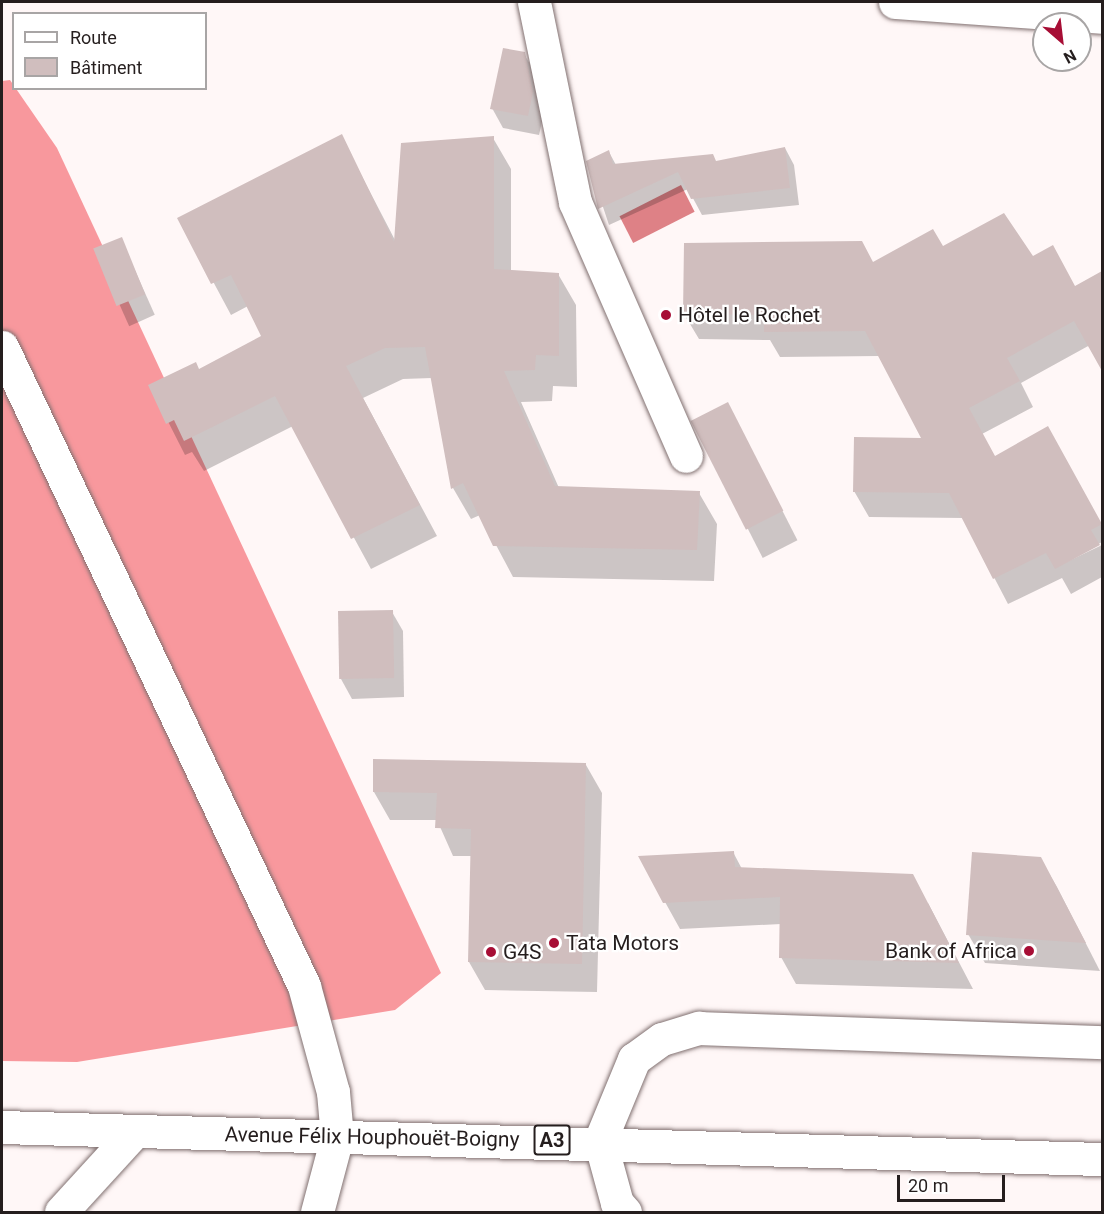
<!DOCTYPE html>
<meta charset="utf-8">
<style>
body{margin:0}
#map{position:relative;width:1104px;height:1214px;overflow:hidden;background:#fff7f7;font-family:Roboto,sans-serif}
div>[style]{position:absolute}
.forest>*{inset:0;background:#f8989d}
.water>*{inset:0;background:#de8186;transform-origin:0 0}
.shadow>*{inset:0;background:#0003;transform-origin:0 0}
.building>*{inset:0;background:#d0bebe;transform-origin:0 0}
.roads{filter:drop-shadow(0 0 2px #817070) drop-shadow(0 0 2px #817070)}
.minor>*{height:33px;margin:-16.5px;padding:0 16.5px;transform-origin:16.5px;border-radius:16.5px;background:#fff}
.highway>*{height:33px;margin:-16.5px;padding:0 16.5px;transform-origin:16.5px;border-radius:16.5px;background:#fff}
.dots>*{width:16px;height:16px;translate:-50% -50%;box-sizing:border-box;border:3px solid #fff;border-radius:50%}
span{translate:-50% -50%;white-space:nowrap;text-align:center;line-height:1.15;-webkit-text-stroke:4.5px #fff;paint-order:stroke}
.shield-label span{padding:2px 4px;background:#fff;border:2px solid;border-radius:4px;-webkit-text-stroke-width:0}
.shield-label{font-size:20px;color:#251e1e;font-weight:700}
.poi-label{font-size:21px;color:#251e1e}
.left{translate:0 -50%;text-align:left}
.right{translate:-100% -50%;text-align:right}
.street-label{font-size:21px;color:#251e1e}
.frame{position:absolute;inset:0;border:3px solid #251e1e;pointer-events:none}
.legend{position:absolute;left:12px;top:12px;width:195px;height:78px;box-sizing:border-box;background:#fff;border:2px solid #a8a5a5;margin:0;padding:8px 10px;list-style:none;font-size:18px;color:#251e1e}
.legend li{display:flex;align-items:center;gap:12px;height:30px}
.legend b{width:30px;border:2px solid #a8a5a5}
.north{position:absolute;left:1032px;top:12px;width:60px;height:60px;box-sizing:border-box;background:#fff;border:2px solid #a8a5a5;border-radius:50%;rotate:152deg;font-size:16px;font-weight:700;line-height:24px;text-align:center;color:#251e1e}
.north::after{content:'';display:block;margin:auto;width:21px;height:27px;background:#a70e35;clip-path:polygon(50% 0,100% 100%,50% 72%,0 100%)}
.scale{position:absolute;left:897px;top:1175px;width:108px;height:27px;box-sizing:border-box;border:3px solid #251e1e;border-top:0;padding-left:8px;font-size:18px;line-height:21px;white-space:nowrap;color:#251e1e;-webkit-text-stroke:4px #fff;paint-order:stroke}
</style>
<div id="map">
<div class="forest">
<div style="clip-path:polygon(10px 80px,57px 148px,441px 973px,395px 1010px,77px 1062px,2px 1061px,2px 81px)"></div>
</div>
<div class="water">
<div style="left:681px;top:185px;width:30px;height:69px;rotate:63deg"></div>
</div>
<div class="shadow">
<div style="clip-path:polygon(524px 54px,536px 74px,544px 113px,539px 135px,503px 128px,492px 108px)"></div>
<div style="clip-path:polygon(341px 136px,396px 242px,493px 138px,511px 169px,511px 272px,558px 274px,576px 305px,577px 387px,553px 386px,552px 401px,521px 402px,559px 488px,699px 493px,717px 524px,714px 581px,513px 577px,480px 515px,471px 519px,453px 488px,432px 378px,403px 379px,363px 398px,437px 536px,371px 569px,293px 426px,204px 471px,192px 452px,185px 455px,150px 386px,199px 371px,263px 336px,248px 306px,231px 315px,179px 218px)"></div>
<div style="clip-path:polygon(785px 148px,794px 165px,799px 205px,702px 215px,688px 189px,609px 225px,588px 162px,609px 152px,616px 165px,716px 162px)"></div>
<div style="left:121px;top:239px;width:83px;height:28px;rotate:66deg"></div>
<div style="clip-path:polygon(943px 248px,1032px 258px,1075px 288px,1102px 272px,1102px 365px,1090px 345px,1021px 383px,1033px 407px,982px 434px,995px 457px,1062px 454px,1102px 527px,1102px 542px,1054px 568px,1102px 545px,1102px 577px,1071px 594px,1062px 578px,1008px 604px,963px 518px,869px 517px,854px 491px,923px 439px,880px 356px,780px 357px,770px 340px,699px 339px,684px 314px)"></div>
<div style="left:728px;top:404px;width:153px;height:39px;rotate:63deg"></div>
<div style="clip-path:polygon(392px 612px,403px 631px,404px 697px,352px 699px,341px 679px)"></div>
<div style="clip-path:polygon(375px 761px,586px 765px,602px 793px,597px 992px,485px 990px,469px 962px,472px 856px,453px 856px,437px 820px,390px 820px,374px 792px)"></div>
<div style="clip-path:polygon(733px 852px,742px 869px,928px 903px,973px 989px,796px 984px,781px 957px,781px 924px,680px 929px,665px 902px)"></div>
<div style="clip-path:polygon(1040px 858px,1057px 887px,1100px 971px,985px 963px,968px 934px)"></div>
</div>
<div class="building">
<div style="clip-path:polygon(503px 48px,525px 52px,533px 92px,528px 116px,490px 109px)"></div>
<div style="clip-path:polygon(342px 134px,394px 242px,401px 143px,494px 136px,494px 269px,559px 273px,559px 356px,536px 355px,535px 370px,504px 371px,555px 486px,700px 491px,697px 550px,493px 546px,463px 483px,451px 489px,425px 347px,385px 348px,346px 366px,420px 505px,351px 539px,275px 396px,184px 441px,174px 420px,166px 424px,148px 385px,196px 362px,199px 369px,261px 336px,231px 275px,211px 284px,177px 218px)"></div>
<div style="clip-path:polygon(785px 147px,790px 188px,691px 199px,678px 172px,598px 209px,586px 161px,609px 150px,613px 164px,713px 154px,716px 161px)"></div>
<div style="clip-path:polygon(1004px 213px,1033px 256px,1053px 245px,1075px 286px,1102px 271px,1102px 371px,1074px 321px,1007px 358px,1020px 381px,969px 408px,995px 456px,1048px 426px,1102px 524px,1091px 530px,1100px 545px,1055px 569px,1046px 553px,993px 579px,949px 493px,853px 492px,854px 437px,921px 438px,865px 331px,764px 332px,764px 315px,683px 314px,684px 243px,862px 241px,873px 262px,933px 229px,943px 246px)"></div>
<div style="left:122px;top:237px;width:62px;height:31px;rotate:68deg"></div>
<div style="left:728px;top:402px;width:122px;height:42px;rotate:63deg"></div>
<div style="left:393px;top:610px;width:68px;height:55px;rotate:89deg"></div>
<div style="clip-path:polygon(373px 759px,586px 763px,582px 964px,468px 962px,471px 829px,435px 828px,437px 793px,373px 792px)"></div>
<div style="clip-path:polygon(734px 851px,735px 867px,913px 874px,959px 963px,779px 958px,780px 897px,663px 903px,638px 856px)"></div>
<div style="clip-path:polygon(972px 852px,1041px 857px,1086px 943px,966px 935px)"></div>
</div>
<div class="roads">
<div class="minor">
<div style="left:534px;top:2px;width:204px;rotate:78.4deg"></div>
<div style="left:575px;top:202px;width:277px;rotate:66.4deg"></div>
<div style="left:895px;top:2px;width:208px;rotate:4.1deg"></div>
<div style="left:2px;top:347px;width:707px;rotate:64.7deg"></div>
<div style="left:304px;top:986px;width:110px;rotate:74.7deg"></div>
<div style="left:333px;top:1092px;width:45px;rotate:84.9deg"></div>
<div style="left:337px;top:1137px;width:78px;rotate:104.9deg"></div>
<div style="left:61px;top:1212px;width:108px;rotate:-47.6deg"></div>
<div style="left:625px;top:1212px;width:12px;rotate:-132deg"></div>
<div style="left:617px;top:1203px;width:64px;rotate:-105.3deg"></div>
<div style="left:600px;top:1141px;width:89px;rotate:-67.5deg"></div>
<div style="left:634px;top:1059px;width:34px;rotate:-36deg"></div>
<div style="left:662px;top:1039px;width:39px;rotate:-17deg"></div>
<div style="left:699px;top:1028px;width:403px;rotate:2deg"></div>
</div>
<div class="highway">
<div style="left:2px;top:1127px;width:1100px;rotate:1.67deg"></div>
</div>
</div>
<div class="dots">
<div style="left:666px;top:315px;background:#a70e35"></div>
<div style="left:554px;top:943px;background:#a70e35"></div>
<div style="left:1029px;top:951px;background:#a70e35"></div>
<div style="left:491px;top:952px;background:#a70e35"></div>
</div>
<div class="shield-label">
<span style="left:552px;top:1140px">A3</span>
</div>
<div class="poi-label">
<span class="left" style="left:678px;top:315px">Hôtel le Rochet</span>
<span class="left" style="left:566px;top:943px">Tata Motors</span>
<span class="right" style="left:1017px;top:951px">Bank of Africa</span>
<span class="left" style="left:503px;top:952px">G4S</span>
</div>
<div class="street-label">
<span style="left:372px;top:1137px;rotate:1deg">Avenue Félix Houphouët-Boigny</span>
</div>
<div class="frame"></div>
<ul class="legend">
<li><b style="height:8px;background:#fff"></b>Route</li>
<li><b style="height:16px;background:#d0bebe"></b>Bâtiment</li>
</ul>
<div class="north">N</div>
<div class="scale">20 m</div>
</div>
